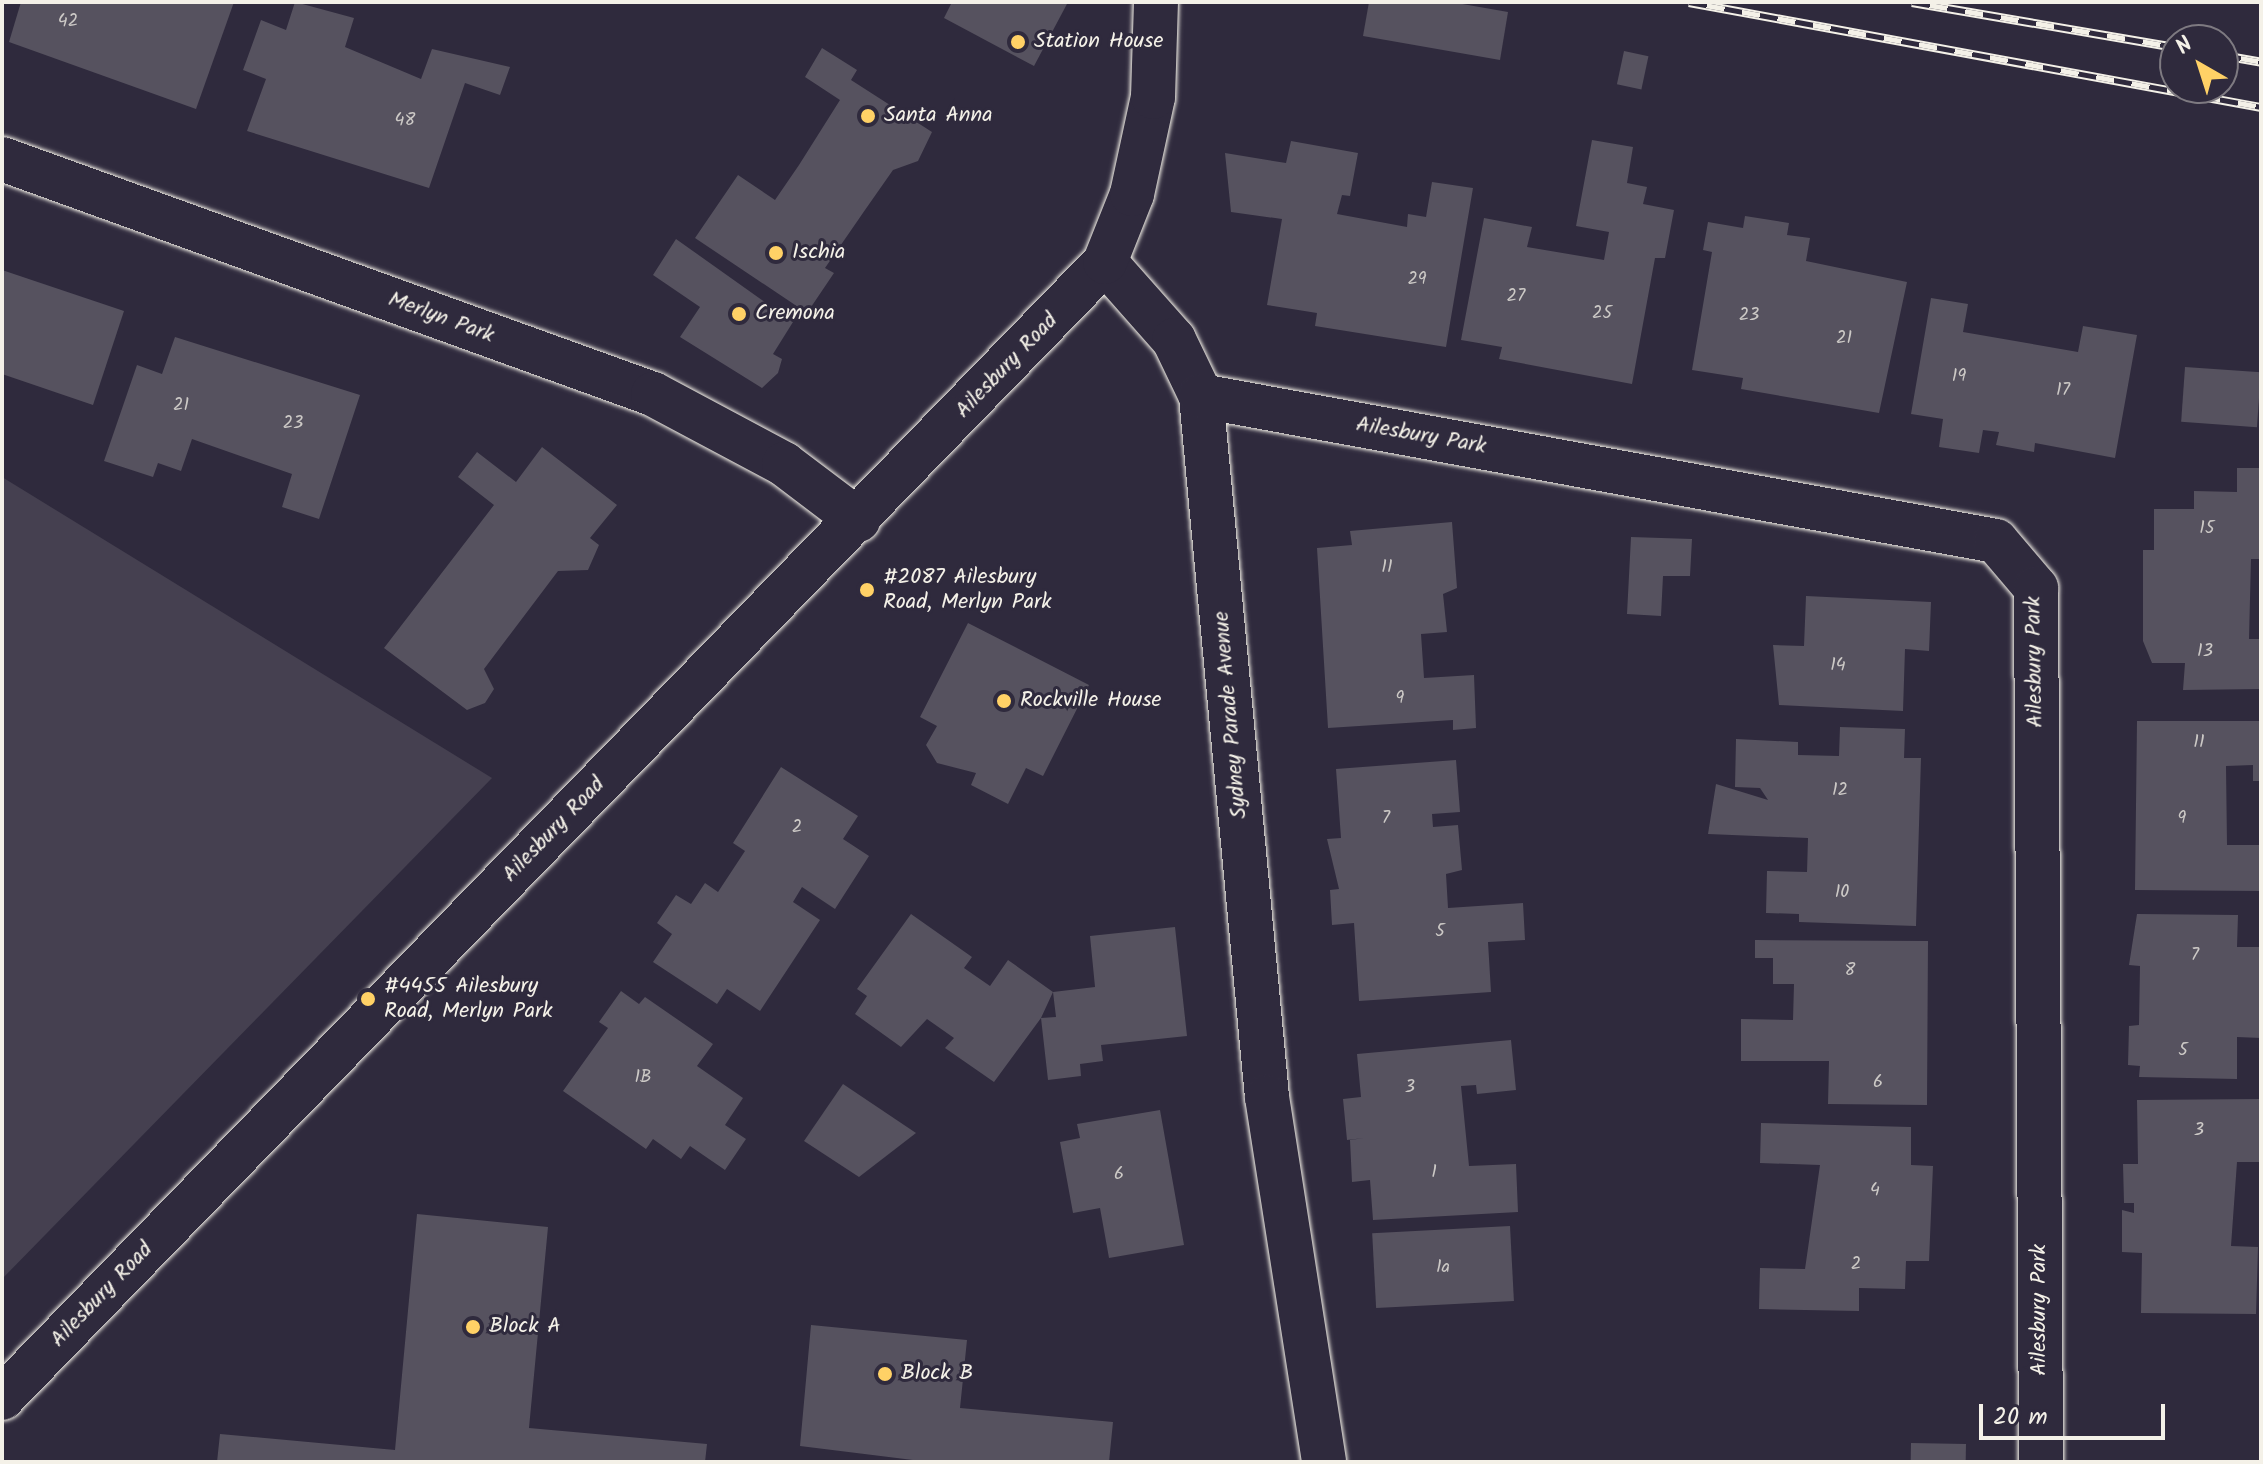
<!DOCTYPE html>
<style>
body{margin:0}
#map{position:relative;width:2263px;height:1464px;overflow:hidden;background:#2f2a3d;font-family:Kalam,sans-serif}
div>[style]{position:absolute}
.green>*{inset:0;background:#454050}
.building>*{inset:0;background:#56525f;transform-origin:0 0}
.roads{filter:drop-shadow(0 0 2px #f4f1e8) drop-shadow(0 0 2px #f4f1e8)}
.street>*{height:44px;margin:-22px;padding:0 22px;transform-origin:22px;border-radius:22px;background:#2f2a3d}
.secondary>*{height:44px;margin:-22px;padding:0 22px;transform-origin:22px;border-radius:22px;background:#2f2a3d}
.rail>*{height:9px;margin-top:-4.5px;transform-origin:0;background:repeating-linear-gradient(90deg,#2f2a3d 0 18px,#f4f1e8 0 36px);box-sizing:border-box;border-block:2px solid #f4f1e8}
.dots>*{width:22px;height:22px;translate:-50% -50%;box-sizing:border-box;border:4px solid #2f2a3d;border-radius:50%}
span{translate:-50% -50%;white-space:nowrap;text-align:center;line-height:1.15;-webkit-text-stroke:6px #2f2a3d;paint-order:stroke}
.number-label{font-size:18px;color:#ccc9c6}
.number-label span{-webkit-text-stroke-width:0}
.poi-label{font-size:22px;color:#f4f1e8}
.left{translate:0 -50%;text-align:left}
.street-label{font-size:22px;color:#f4f1e8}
.frame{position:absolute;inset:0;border:4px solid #f4f1e8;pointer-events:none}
.north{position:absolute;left:2159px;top:24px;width:80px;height:80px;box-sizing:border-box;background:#2f2a3d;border:2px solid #7e7a81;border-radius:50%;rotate:321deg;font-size:22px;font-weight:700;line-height:32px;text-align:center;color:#f4f1e8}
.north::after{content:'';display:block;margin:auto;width:28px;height:36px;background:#ffd166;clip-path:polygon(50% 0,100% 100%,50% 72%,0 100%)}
.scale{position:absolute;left:1979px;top:1404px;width:186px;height:36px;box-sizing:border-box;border:4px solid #f4f1e8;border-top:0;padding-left:10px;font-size:24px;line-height:28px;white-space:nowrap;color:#f4f1e8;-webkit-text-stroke:6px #2f2a3d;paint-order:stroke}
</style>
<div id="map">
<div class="green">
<div style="clip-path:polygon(2px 477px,492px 778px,2px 1279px)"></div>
</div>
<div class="building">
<div style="clip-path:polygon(21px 2px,234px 2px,196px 109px,9px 42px)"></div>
<div style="clip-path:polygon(295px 2px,354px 18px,345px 47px,421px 79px,432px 49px,510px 67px,500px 95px,465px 83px,429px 188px,247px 131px,266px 79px,243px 70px,261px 20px,286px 30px)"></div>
<div style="clip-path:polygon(952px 2px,1068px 2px,1034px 66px,944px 18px)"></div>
<div style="clip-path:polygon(1369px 2px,1451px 2px,1508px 12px,1500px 60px,1363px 36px)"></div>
<div style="clip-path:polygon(822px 48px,857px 70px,851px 80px,932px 132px,918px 161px,893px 170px,865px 210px,825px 268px,834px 273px,807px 313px,695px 238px,738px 175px,775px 200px,799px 165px,840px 100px,805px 77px)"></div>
<div style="left:1624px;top:51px;width:25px;height:34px;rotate:12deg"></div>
<div style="clip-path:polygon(1592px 140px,1633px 147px,1627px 183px,1647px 187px,1643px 204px,1674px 210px,1665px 258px,1655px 258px,1632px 384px,1499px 359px,1502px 347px,1461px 340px,1484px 218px,1532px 227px,1527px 247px,1604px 260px,1609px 232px,1576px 226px)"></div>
<div style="clip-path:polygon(1291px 141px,1358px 153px,1350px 196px,1342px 195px,1337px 214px,1407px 227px,1408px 214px,1426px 217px,1432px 182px,1473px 188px,1446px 347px,1315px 326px,1317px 313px,1267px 305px,1282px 219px,1231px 212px,1225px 153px,1286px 163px)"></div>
<div style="clip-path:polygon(1745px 216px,1789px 223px,1787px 235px,1810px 238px,1806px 261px,1907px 282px,1879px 413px,1741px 389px,1743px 378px,1692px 370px,1712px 252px,1703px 250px,1708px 222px,1743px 228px)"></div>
<div style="clip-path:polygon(676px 239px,793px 322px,773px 354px,782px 359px,778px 373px,762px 388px,680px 337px,700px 307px,653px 275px)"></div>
<div style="clip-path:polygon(2px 270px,124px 311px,93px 405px,2px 374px)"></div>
<div style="clip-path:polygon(1931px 298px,1968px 304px,1963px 332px,2078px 352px,2083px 326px,2137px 335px,2115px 458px,2035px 443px,2034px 452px,1996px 445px,1999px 432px,1983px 430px,1979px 453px,1939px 447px,1943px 419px,1911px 414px)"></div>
<div style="clip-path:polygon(175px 337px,360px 395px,319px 519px,282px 507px,292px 474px,192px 439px,181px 471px,158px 463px,153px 477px,104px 461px,137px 365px,162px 374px)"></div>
<div style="left:2185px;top:367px;width:76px;height:55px;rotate:4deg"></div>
<div style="clip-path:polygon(542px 447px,617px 505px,590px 538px,599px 545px,588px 570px,558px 571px,484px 669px,494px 689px,485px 703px,467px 710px,384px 648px,494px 505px,458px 477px,477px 452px,516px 482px)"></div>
<div style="clip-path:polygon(2237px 468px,2261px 468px,2261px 559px,2251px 559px,2249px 639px,2261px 639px,2261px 689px,2183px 690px,2185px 663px,2152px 663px,2143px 641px,2143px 550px,2154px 550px,2154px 509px,2194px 509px,2194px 491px,2237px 492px)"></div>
<div style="clip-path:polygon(1452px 522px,1457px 588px,1443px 594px,1447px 632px,1421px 634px,1424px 678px,1474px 675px,1476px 728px,1453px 730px,1453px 720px,1328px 728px,1317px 548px,1352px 545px,1350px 531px)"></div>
<div style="clip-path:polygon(1631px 537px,1692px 539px,1690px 576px,1663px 576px,1661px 616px,1627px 614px)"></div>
<div style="clip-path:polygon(1806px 596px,1931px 602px,1929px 651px,1905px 649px,1903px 711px,1779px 705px,1773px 645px,1804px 646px)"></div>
<div style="clip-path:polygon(968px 623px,1089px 685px,1043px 776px,1026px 768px,1008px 804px,971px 785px,976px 773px,937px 763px,926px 745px,937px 726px,920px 717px)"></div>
<div style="clip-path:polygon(2137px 721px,2261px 721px,2261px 781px,2253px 781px,2253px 765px,2226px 766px,2227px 845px,2261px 845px,2261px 891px,2135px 890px)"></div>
<div style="clip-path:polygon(1840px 727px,1905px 729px,1904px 758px,1921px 758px,1916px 926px,1799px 922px,1799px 914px,1766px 913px,1767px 871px,1807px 872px,1808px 838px,1708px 834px,1716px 784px,1768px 800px,1760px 788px,1735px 787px,1736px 739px,1798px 742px,1798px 755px,1839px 756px)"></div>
<div style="clip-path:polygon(1456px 760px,1460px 812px,1432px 814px,1433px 827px,1458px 825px,1462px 870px,1446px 874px,1448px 908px,1523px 903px,1525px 940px,1488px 942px,1491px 992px,1359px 1001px,1354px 923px,1332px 925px,1330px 890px,1339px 889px,1327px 839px,1341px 838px,1336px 769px)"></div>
<div style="clip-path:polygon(781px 767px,858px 816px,843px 839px,869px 856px,835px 909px,802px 887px,793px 902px,820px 920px,760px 1011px,727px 989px,717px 1004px,653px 962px,672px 934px,657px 923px,676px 895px,691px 904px,705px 883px,718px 892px,745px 851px,733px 843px)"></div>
<div style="clip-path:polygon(911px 914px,972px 957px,964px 968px,990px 986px,1008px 960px,1053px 992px,1041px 1018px,1056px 1017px,1053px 992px,1095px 987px,1090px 936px,1175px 927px,1187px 1036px,1101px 1045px,1103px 1061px,1080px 1064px,1081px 1076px,1048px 1080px,1041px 1018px,994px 1082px,945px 1048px,954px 1038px,927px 1019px,901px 1047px,855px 1014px,867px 996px,857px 989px)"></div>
<div style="clip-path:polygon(2137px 914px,2238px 915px,2237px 947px,2261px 947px,2261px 1038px,2237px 1037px,2237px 1079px,2139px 1077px,2140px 1066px,2128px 1065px,2129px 1026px,2139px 1025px,2140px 966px,2129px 965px)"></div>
<div style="clip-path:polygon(1755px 940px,1928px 941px,1927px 1105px,1828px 1104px,1829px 1061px,1741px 1061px,1741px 1019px,1793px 1020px,1794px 984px,1773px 984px,1773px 958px,1755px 958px)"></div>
<div style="clip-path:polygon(621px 991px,639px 1004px,645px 997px,713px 1044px,697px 1066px,743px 1098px,725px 1125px,746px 1139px,725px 1170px,690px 1146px,681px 1159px,653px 1139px,646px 1149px,563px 1091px,608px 1028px,599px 1022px)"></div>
<div style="clip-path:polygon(1511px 1040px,1516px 1090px,1477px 1094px,1476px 1085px,1461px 1086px,1469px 1166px,1516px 1164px,1518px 1212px,1373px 1220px,1370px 1180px,1352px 1182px,1350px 1140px,1364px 1138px,1347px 1140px,1343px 1099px,1361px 1097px,1357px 1054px)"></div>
<div style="clip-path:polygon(843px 1084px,916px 1133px,859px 1177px,804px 1141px)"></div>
<div style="clip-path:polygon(2261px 1099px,2261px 1162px,2237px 1162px,2231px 1246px,2258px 1247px,2256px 1314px,2141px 1313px,2142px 1253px,2122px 1252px,2122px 1210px,2134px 1213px,2134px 1203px,2124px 1203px,2123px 1164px,2138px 1164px,2137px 1100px)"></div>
<div style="clip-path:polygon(1160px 1110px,1184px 1245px,1109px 1258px,1100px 1208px,1073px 1213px,1060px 1142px,1080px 1138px,1077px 1124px)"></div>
<div style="clip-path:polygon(1761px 1123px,1911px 1127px,1911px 1165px,1933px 1166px,1929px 1261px,1906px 1261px,1905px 1289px,1859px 1288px,1859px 1311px,1759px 1309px,1760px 1268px,1805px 1269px,1820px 1165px,1760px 1163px)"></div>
<div style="clip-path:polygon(417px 1214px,548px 1227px,529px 1428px,707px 1444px,705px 1462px,217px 1462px,220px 1434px,395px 1450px)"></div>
<div style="left:1510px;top:1226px;width:75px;height:138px;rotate:87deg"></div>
<div style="clip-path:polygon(811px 1325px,967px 1340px,960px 1408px,1113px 1422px,1109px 1462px,929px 1462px,800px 1446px)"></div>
<div style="left:1911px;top:1443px;width:55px;height:19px;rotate:1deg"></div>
</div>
<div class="roads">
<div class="street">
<div style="left:2px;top:159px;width:692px;rotate:19.85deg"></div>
<div style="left:653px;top:394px;width:149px;rotate:28.1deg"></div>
<div style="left:784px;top:464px;width:93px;rotate:37.1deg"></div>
<div style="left:1105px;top:262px;width:104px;rotate:48.5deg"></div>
<div style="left:1174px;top:340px;width:62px;rotate:64.3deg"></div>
<div style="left:1201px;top:396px;width:704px;rotate:84.62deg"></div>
<div style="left:1267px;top:1097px;width:369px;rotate:81.1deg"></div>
<div style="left:1201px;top:396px;width:808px;rotate:10.34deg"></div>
<div style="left:1996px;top:541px;width:62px;rotate:49.6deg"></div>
<div style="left:2036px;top:588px;width:874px;rotate:89.67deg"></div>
</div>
<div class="secondary">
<div style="left:2px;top:1398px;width:1583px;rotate:-45.84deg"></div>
<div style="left:1105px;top:262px;width:73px;rotate:-68.3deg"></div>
<div style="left:1132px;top:194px;width:99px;rotate:-77.8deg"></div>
<div style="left:1153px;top:97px;width:95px;rotate:-88.2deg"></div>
</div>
</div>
<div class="rail">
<div style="left:1689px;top:2px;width:582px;rotate:10.4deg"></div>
<div style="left:1912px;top:2px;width:267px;rotate:9.7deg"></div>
<div style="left:2223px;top:55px;width:39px;rotate:10deg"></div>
</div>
<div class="dots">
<div style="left:1018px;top:42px;background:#ffd166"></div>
<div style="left:868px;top:116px;background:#ffd166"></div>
<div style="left:776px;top:253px;background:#ffd166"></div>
<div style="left:739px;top:314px;background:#ffd166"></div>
<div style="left:867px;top:590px;background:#ffd166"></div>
<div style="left:1004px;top:701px;background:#ffd166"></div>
<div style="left:368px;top:999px;background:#ffd166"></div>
<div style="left:473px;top:1327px;background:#ffd166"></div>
<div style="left:885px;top:1374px;background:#ffd166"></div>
</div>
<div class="number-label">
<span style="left:68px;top:22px">42</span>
<span style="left:405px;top:121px">48</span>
<span style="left:1417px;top:280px">29</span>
<span style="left:1516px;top:297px">27</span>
<span style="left:1602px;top:314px">25</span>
<span style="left:1749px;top:316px">23</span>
<span style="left:1844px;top:339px">21</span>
<span style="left:1959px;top:377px">19</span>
<span style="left:2063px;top:391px">17</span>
<span style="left:181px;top:406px">21</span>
<span style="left:293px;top:424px">23</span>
<span style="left:2207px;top:529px">15</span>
<span style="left:1387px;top:568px">11</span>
<span style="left:2205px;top:652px">13</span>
<span style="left:1838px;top:666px">14</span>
<span style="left:1400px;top:699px">9</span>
<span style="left:2199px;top:743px">11</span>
<span style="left:1840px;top:791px">12</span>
<span style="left:1386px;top:819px">7</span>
<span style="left:2182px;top:819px">9</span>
<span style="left:797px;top:828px">2</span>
<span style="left:1842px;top:893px">10</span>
<span style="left:1440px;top:932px">5</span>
<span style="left:2195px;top:956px">7</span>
<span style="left:1850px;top:971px">8</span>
<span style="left:2183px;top:1051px">5</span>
<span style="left:643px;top:1078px">1B</span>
<span style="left:1878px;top:1083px">6</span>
<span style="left:1410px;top:1088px">3</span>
<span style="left:2199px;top:1131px">3</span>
<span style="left:1434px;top:1173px">1</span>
<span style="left:1119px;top:1175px">6</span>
<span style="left:1875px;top:1191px">4</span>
<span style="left:1856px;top:1265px">2</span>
<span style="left:1443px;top:1268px">1a</span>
</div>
<div class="poi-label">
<span class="left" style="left:1034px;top:42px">Station House</span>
<span class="left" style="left:884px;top:116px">Santa Anna</span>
<span class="left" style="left:792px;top:253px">Ischia</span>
<span class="left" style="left:755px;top:314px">Cremona</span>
<span class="left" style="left:883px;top:590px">#2087 Ailesbury<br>Road, Merlyn Park</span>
<span class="left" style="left:1020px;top:701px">Rockville House</span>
<span class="left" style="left:384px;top:999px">#4455 Ailesbury<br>Road, Merlyn Park</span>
<span class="left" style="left:489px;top:1327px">Block A</span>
<span class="left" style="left:901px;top:1374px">Block B</span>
</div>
<div class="street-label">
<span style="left:441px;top:318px;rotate:20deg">Merlyn Park</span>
<span style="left:1007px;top:366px;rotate:-46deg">Ailesbury Road</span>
<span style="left:1421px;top:436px;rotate:10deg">Ailesbury Park</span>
<span style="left:2035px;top:662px;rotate:-91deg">Ailesbury Park</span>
<span style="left:1231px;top:715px;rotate:-95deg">Sydney Parade Avenue</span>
<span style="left:554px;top:830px;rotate:-46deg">Ailesbury Road</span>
<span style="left:102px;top:1295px;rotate:-46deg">Ailesbury Road</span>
<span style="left:2040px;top:1310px;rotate:-90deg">Ailesbury Park</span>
</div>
<div class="frame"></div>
<div class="north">N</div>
<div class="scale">20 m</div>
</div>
